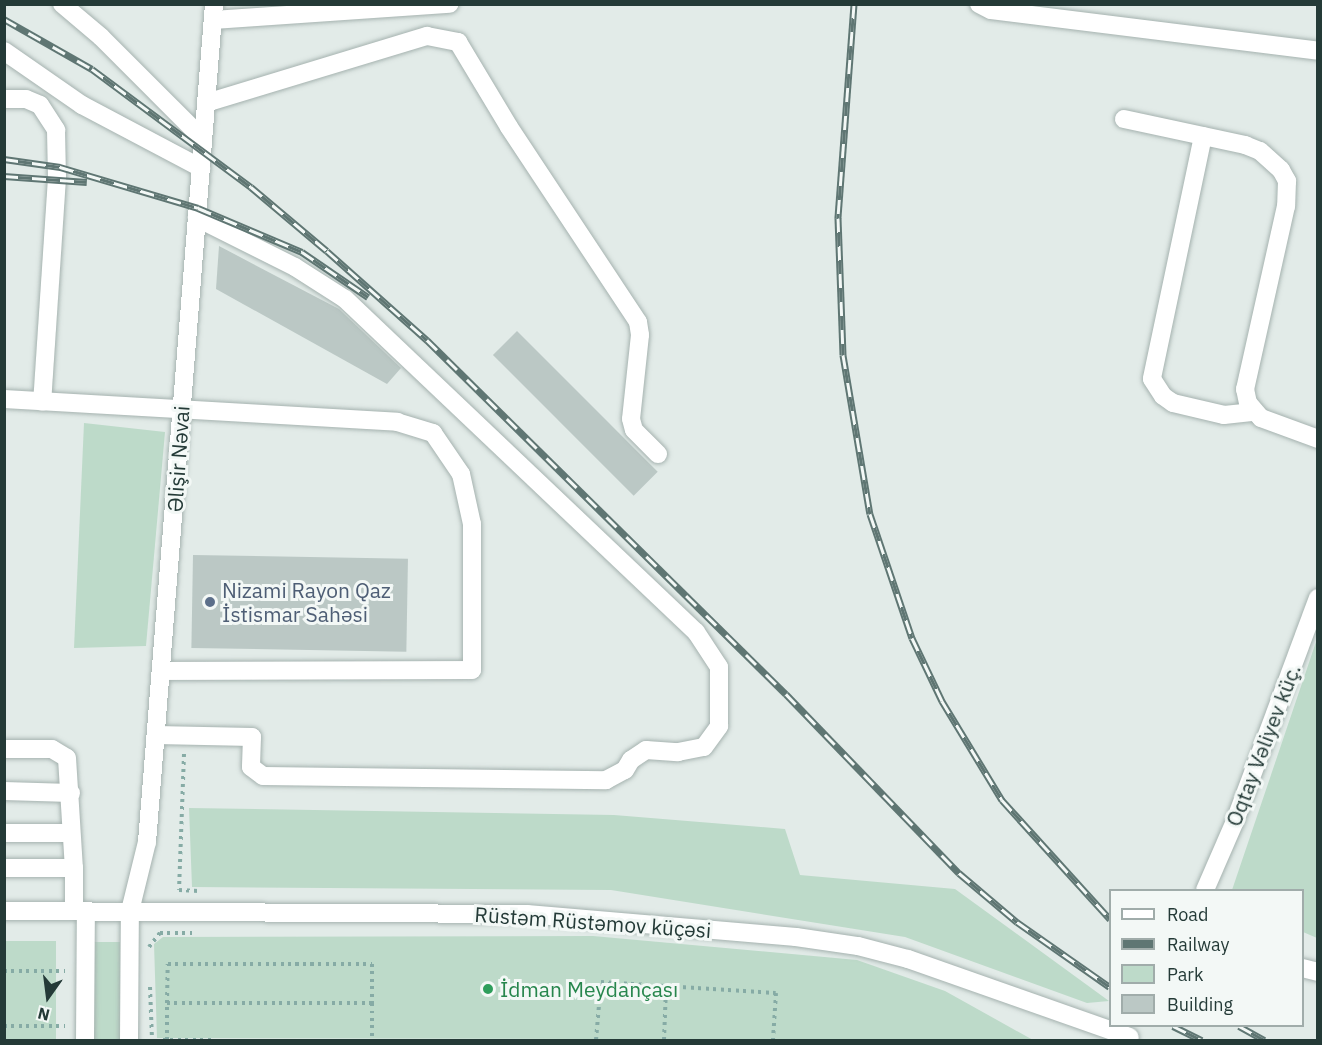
<!DOCTYPE html>
<meta charset="utf-8">
<style>
body{margin:0}
#map{position:relative;width:1322px;height:1045px;overflow:hidden;background:#e2ebe8;font-family:"IBM Plex Sans",sans-serif}
div>[style]{position:absolute}
.green>*{inset:0;background:#bddac9;transform-origin:0 0}
.building>*{inset:0;background:#bbc8c5;transform-origin:0 0}
.path>*{height:4px;margin-top:-2px;transform-origin:0;background:repeating-linear-gradient(90deg,#86aba5 0 3px,transparent 0 7.5px)}
.roads{filter:drop-shadow(0 0 2px #a5b2af) drop-shadow(0 0 2px #a5b2af)}
.minor>*{height:18px;margin:-9px;padding:0 9px;transform-origin:9px;border-radius:9px;background:#fff}
.rail>*{height:7px;margin-top:-3.5px;transform-origin:0;background:repeating-linear-gradient(90deg,#f3f8f6 0 14px,#5f7673 0 28px);box-sizing:border-box;border-block:2px solid #5f7673}
.dots>*{width:16px;height:16px;translate:-50% -50%;box-sizing:border-box;border:3px solid #f3f8f6;border-radius:50%}
span{translate:-50% -50%;white-space:nowrap;text-align:center;line-height:1.15;-webkit-text-stroke:6px #f3f8f6;paint-order:stroke}
.street-label{font-size:21px;color:#243a37}
.service-label{font-size:21px;color:#4e5e75}
.left{translate:0 -50%;text-align:left}
.leisure-label{font-size:21px;color:#27864d}
.frame{position:absolute;inset:0;border:6px solid #243a37;pointer-events:none}
.legend{position:absolute;left:1109px;top:889px;width:195px;height:138px;box-sizing:border-box;background:#f3f8f6;border:2px solid #a0acaa;margin:0;padding:8px 10px;list-style:none;font-size:18px;color:#243a37}
.legend li{display:flex;align-items:center;gap:12px;height:30px}
.legend b{width:30px;border:2px solid #a0acaa}
.north{position:absolute;left:18px;top:967px;width:60px;height:60px;-webkit-text-stroke:4px #f3f8f6;paint-order:stroke;rotate:194deg;font-size:16px;font-weight:700;line-height:24px;text-align:center;color:#243a37}
.north::after{content:'';display:block;margin:auto;width:21px;height:27px;background:#243a37;clip-path:polygon(50% 0,100% 100%,50% 72%,0 100%)}
</style>
<div id="map">
<div class="green">
<div style="clip-path:polygon(84px 423px,165px 432px,146px 646px,74px 648px)"></div>
<div style="clip-path:polygon(1317px 639px,1317px 938px,1303px 932px,1302px 890px,1232px 890px)"></div>
<div style="clip-path:polygon(189px 808px,614px 815px,785px 829px,800px 875px,955px 889px,1109px 1001px,1087px 1003px,905px 937px,611px 890px,192px 887px)"></div>
<div style="clip-path:polygon(593px 936px,857px 960px,945px 991px,1033px 1040px,157px 1038px,154px 944px,163px 937px)"></div>
<div style="left:5px;top:941px;width:51px;height:99px"></div>
<div style="left:93px;top:942px;width:27px;height:98px"></div>
</div>
<div class="building">
<div style="clip-path:polygon(219px 246px,339px 309px,401px 368px,387px 384px,216px 289px)"></div>
<div style="left:517px;top:331px;width:199px;height:34px;rotate:45deg"></div>
<div style="left:193px;top:555px;width:215px;height:93px;rotate:1deg"></div>
</div>
<div class="path">
<div style="left:184px;top:754px;width:136px;rotate:92.1deg"></div>
<div style="left:179px;top:890px;width:20px;rotate:3deg"></div>
<div style="left:149px;top:947px;width:18px;rotate:-52deg"></div>
<div style="left:160px;top:933px;width:32px"></div>
<div style="left:4px;top:971px;width:61px"></div>
<div style="left:150px;top:987px;width:53px;rotate:87.8deg"></div>
<div style="left:372px;top:1003px;width:37px;rotate:90deg"></div>
<div style="left:4px;top:1026px;width:61px"></div>
<div style="left:163px;top:1040px;width:48px"></div>
<div style="left:167px;top:1040px;width:37px;rotate:-90deg"></div>
<div style="left:167px;top:1003px;width:39px;rotate:-89deg"></div>
<div style="left:168px;top:964px;width:204px"></div>
<div style="left:372px;top:964px;width:39px;rotate:90deg"></div>
<div style="left:372px;top:1003px;width:205px;rotate:180deg"></div>
<div style="left:596px;top:1040px;width:58px;rotate:-85.1deg"></div>
<div style="left:601px;top:982px;width:175px;rotate:3.6deg"></div>
<div style="left:776px;top:993px;width:47px;rotate:93.7deg"></div>
<div style="left:664px;top:1040px;width:53px;rotate:-87.8deg"></div>
</div>
<div class="roads">
<div class="minor">
<div style="left:62px;top:4px;width:51px;rotate:40.2deg"></div>
<div style="left:101px;top:37px;width:144px;rotate:45deg"></div>
<div style="left:979px;top:4px;width:13px;rotate:27deg"></div>
<div style="left:991px;top:10px;width:330px;rotate:7.1deg"></div>
<div style="left:213px;top:20px;width:237px;rotate:-3.9deg"></div>
<div style="left:4px;top:51px;width:95px;rotate:34.7deg"></div>
<div style="left:82px;top:105px;width:135px;rotate:27.9deg"></div>
<div style="left:4px;top:99px;width:22px"></div>
<div style="left:26px;top:99px;width:15px;rotate:23deg"></div>
<div style="left:40px;top:105px;width:30px;rotate:57deg"></div>
<div style="left:56px;top:130px;width:48px;rotate:88.8deg"></div>
<div style="left:57px;top:178px;width:224px;rotate:93.8deg"></div>
<div style="left:206px;top:103px;width:231px;rotate:-16.9deg"></div>
<div style="left:427px;top:36px;width:32px;rotate:11deg"></div>
<div style="left:458px;top:42px;width:99px;rotate:59deg"></div>
<div style="left:509px;top:127px;width:234px;rotate:56.5deg"></div>
<div style="left:638px;top:322px;width:13px;rotate:81deg"></div>
<div style="left:640px;top:335px;width:84px;rotate:96.1deg"></div>
<div style="left:631px;top:419px;width:11px;rotate:75deg"></div>
<div style="left:634px;top:430px;width:34px;rotate:45deg"></div>
<div style="left:1124px;top:119px;width:124px;rotate:12.1deg"></div>
<div style="left:1245px;top:145px;width:16px;rotate:22deg"></div>
<div style="left:1260px;top:151px;width:28px;rotate:42deg"></div>
<div style="left:1281px;top:170px;width:13px;rotate:61deg"></div>
<div style="left:1287px;top:181px;width:25px;rotate:92deg"></div>
<div style="left:1286px;top:206px;width:188px;rotate:102.6deg"></div>
<div style="left:1245px;top:389px;width:14px;rotate:78deg"></div>
<div style="left:1248px;top:403px;width:20px;rotate:49deg"></div>
<div style="left:1261px;top:418px;width:61px;rotate:20.2deg"></div>
<div style="left:1203px;top:136px;width:248px;rotate:101.9deg"></div>
<div style="left:1152px;top:379px;width:20px;rotate:57deg"></div>
<div style="left:1163px;top:396px;width:12px;rotate:35deg"></div>
<div style="left:1173px;top:403px;width:52px;rotate:13.2deg"></div>
<div style="left:1224px;top:415px;width:30px;rotate:-6deg"></div>
<div style="left:4px;top:399px;width:394px;rotate:3.3deg"></div>
<div style="left:397px;top:422px;width:38px;rotate:17deg"></div>
<div style="left:433px;top:433px;width:50px;rotate:55.7deg"></div>
<div style="left:461px;top:474px;width:51px;rotate:77.6deg"></div>
<div style="left:472px;top:524px;width:146px;rotate:90deg"></div>
<div style="left:472px;top:670px;width:311px;rotate:179.8deg"></div>
<div style="left:156px;top:735px;width:96px;rotate:1.2deg"></div>
<div style="left:252px;top:737px;width:30px;rotate:92deg"></div>
<div style="left:251px;top:767px;width:15px;rotate:37deg"></div>
<div style="left:263px;top:776px;width:343px;rotate:0.7deg"></div>
<div style="left:606px;top:780px;width:21px;rotate:-28deg"></div>
<div style="left:625px;top:770px;width:12px;rotate:-59deg"></div>
<div style="left:631px;top:760px;width:18px;rotate:-34deg"></div>
<div style="left:646px;top:750px;width:32px;rotate:4deg"></div>
<div style="left:678px;top:752px;width:26px;rotate:-11deg"></div>
<div style="left:704px;top:747px;width:26px;rotate:-54deg"></div>
<div style="left:719px;top:726px;width:59px;rotate:-90deg"></div>
<div style="left:719px;top:667px;width:42px;rotate:-123.3deg"></div>
<div style="left:696px;top:632px;width:484px;rotate:-136.5deg"></div>
<div style="left:345px;top:299px;width:59px;rotate:-147.4deg"></div>
<div style="left:295px;top:267px;width:110px;rotate:-153.4deg"></div>
<div style="left:4px;top:749px;width:48px"></div>
<div style="left:52px;top:749px;width:17px;rotate:31deg"></div>
<div style="left:67px;top:758px;width:110px;rotate:86.4deg"></div>
<div style="left:4px;top:791px;width:67px;rotate:1.7deg"></div>
<div style="left:4px;top:833px;width:67px"></div>
<div style="left:4px;top:868px;width:70px"></div>
<div style="left:74px;top:868px;width:43px;rotate:90deg"></div>
<div style="left:1205px;top:890px;width:75px;rotate:-66.5deg"></div>
<div style="left:1235px;top:821px;width:238px;rotate:-69.6deg"></div>
<div style="left:4px;top:911px;width:523px;rotate:0.33deg"></div>
<div style="left:527px;top:914px;width:270px;rotate:4.9deg"></div>
<div style="left:796px;top:937px;width:63px;rotate:8.3deg"></div>
<div style="left:858px;top:946px;width:52px;rotate:14.6deg"></div>
<div style="left:908px;top:959px;width:235px;rotate:19.4deg"></div>
<div style="left:1302px;top:968px;width:16px;rotate:14deg"></div>
<div style="left:85px;top:1040px;width:128px;rotate:-89.6deg"></div>
<div style="left:129px;top:1040px;width:129px;rotate:-89.6deg"></div>
<div style="left:130px;top:911px;width:71px;rotate:-76.2deg"></div>
<div style="left:147px;top:842px;width:841px;rotate:-85.43deg"></div>
</div>
</div>
<div class="rail">
<div style="left:854px;top:4px;width:215px;rotate:94.3deg"></div>
<div style="left:838px;top:218px;width:137px;rotate:87.9deg"></div>
<div style="left:843px;top:355px;width:161px;rotate:80.4deg"></div>
<div style="left:870px;top:514px;width:131px;rotate:71.3deg"></div>
<div style="left:912px;top:638px;width:70px;rotate:64.5deg"></div>
<div style="left:942px;top:701px;width:116px;rotate:58.8deg"></div>
<div style="left:1002px;top:800px;width:161px;rotate:47.8deg"></div>
<div style="left:4px;top:19px;width:101px;rotate:29.6deg"></div>
<div style="left:92px;top:69px;width:198px;rotate:36.6deg"></div>
<div style="left:251px;top:187px;width:99px;rotate:40.1deg"></div>
<div style="left:327px;top:251px;width:134px;rotate:41.7deg"></div>
<div style="left:427px;top:340px;width:504px;rotate:44.6deg"></div>
<div style="left:786px;top:694px;width:249px;rotate:46deg"></div>
<div style="left:959px;top:873px;width:76px;rotate:40.2deg"></div>
<div style="left:1017px;top:922px;width:113px;rotate:35deg"></div>
<div style="left:4px;top:159px;width:57px;rotate:8.1deg"></div>
<div style="left:60px;top:167px;width:144px;rotate:16.5deg"></div>
<div style="left:198px;top:208px;width:113px;rotate:22.9deg"></div>
<div style="left:302px;top:252px;width:80px;rotate:34.3deg"></div>
<div style="left:4px;top:176px;width:83px;rotate:4.1deg"></div>
<div style="left:1173px;top:1026px;width:32px;rotate:26deg"></div>
<div style="left:1239px;top:1026px;width:29px;rotate:29deg"></div>
</div>
<div class="dots">
<div style="left:210px;top:602px;background:#5c6f8a"></div>
<div style="left:488px;top:989px;background:#2e9e5b"></div>
</div>
<div class="street-label">
<span style="left:178px;top:459px;rotate:-86deg">Əlişir Nəvai</span>
<span style="left:1263px;top:745px;rotate:-69deg">Oqtay Vəliyev küç.</span>
<span style="left:593px;top:922px;rotate:4deg">Rüstəm Rüstəmov küçəsi</span>
</div>
<div class="service-label">
<span class="left" style="left:222px;top:602px">Nizami Rayon Qaz<br>İstismar Sahəsi</span>
</div>
<div class="leisure-label">
<span class="left" style="left:500px;top:989px">İdman Meydançası</span>
</div>
<div class="frame"></div>
<ul class="legend">
<li><b style="height:8px;background:#fff"></b>Road</li>
<li><b style="height:8px;background:#5f7673"></b>Railway</li>
<li><b style="height:16px;background:#bddac9"></b>Park</li>
<li><b style="height:16px;background:#bbc8c5"></b>Building</li>
</ul>
<div class="north">N</div>
</div>
